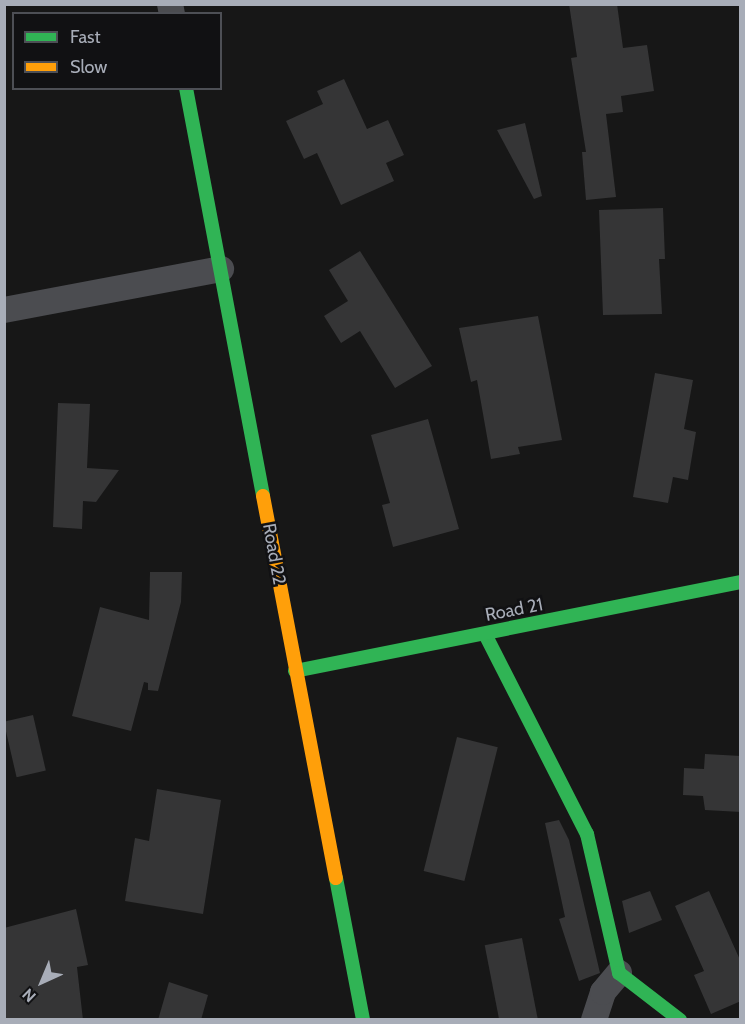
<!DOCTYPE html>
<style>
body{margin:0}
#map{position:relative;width:745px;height:1024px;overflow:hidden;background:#171717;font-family:Cabin,sans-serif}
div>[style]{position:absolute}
.building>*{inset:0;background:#353536;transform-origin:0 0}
.street>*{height:26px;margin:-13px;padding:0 13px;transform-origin:13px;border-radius:13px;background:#4b4c50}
.fast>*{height:14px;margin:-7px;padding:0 7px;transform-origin:7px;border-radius:7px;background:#30b455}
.slow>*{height:14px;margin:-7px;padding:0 7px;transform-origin:7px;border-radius:7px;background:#ff9f0a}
span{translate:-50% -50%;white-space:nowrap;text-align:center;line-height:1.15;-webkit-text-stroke:5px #111113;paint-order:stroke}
.street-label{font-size:18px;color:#a8adb8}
.frame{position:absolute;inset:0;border:6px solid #a8adb8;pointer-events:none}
.legend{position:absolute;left:12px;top:12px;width:210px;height:78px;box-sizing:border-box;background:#111113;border:2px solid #4d4f55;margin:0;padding:8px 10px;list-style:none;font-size:18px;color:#a8adb8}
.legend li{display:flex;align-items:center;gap:12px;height:30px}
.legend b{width:30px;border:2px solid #4d4f55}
.north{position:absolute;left:12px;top:952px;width:60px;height:60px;-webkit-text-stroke:4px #111113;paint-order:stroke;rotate:224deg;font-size:16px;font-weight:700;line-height:24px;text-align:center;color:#a8adb8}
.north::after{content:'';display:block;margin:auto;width:21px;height:27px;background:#a8adb8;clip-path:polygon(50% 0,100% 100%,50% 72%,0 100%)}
</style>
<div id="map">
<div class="building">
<div style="clip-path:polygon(569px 4px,617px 4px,623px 48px,647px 45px,654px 91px,621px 96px,623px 112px,606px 114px,616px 197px,586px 200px,582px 152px,586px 152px,571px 58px,577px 57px)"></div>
<div style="clip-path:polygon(344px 79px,367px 129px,388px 120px,404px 155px,386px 163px,394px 181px,341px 205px,317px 153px,304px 159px,286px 121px,323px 104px,317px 91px)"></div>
<div style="clip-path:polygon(525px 123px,542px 196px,534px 199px,497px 130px)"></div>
<div style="clip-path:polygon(663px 208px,665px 259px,659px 259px,662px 314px,603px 315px,599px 210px)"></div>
<div style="clip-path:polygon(360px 251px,432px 366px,395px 388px,360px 331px,341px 343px,324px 316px,348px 301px,329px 270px)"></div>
<div style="clip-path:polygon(538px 316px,562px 440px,518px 447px,520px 454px,491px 459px,477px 380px,471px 382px,459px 328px)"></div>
<div style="clip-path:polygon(655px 373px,693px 380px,684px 429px,696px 432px,688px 480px,673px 477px,668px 503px,633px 497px)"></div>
<div style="clip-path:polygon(58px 403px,90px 404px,87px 468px,119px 470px,96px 502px,83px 501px,82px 529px,53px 527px)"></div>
<div style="clip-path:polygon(428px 419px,459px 529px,393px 547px,382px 505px,390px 503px,371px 435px)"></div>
<div style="clip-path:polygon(150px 572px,182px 572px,181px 602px,158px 691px,148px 690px,148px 683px,144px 682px,131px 731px,72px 716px,100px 607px,149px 620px)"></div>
<div style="left:33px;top:715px;width:57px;height:30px;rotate:77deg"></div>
<div style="left:457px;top:737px;width:42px;height:138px;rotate:14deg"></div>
<div style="clip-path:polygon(705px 754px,741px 756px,741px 812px,705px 810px,703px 796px,683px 795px,684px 768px,704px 769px)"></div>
<div style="clip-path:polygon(157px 789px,221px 800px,203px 914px,125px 901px,135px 838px,149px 841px)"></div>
<div style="clip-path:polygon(559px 820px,569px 840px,600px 973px,579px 981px,559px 919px,565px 917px,545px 823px)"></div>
<div style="clip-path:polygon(650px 891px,662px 920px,629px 933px,622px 901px)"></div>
<div style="clip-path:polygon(709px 891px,741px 962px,741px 1001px,711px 1014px,694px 975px,704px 971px,675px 906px)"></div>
<div style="clip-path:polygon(76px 909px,88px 965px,77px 967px,83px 1020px,4px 1020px,4px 928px)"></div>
<div style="left:522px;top:938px;width:84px;height:38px;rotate:79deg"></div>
<div style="clip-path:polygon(169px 982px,208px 995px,201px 1020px,158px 1020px)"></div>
</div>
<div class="street">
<div style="left:170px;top:4px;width:10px;rotate:79deg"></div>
<div style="left:4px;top:310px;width:221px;rotate:-10.7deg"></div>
<div style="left:594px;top:1020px;width:29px;rotate:-72deg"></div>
<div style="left:603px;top:992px;width:25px;rotate:-50deg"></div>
</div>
<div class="fast">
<div style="left:186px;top:88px;width:415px;rotate:79.3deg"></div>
<div style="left:485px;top:634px;width:225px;rotate:63deg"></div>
<div style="left:587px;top:834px;width:143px;rotate:77deg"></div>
<div style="left:619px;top:973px;width:77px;rotate:37.6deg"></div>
<div style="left:295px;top:671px;width:454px;rotate:-11.3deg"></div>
<div style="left:336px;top:878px;width:145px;rotate:79.2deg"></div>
</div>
<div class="slow">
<div style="left:263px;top:496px;width:389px;rotate:79.2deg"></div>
</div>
<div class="street-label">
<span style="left:274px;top:554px;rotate:80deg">Road 22</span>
<span style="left:514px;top:610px;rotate:-11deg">Road 21</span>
</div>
<div class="frame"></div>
<ul class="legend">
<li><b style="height:8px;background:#30b455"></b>Fast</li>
<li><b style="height:8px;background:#ff9f0a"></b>Slow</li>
</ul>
<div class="north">N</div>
</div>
